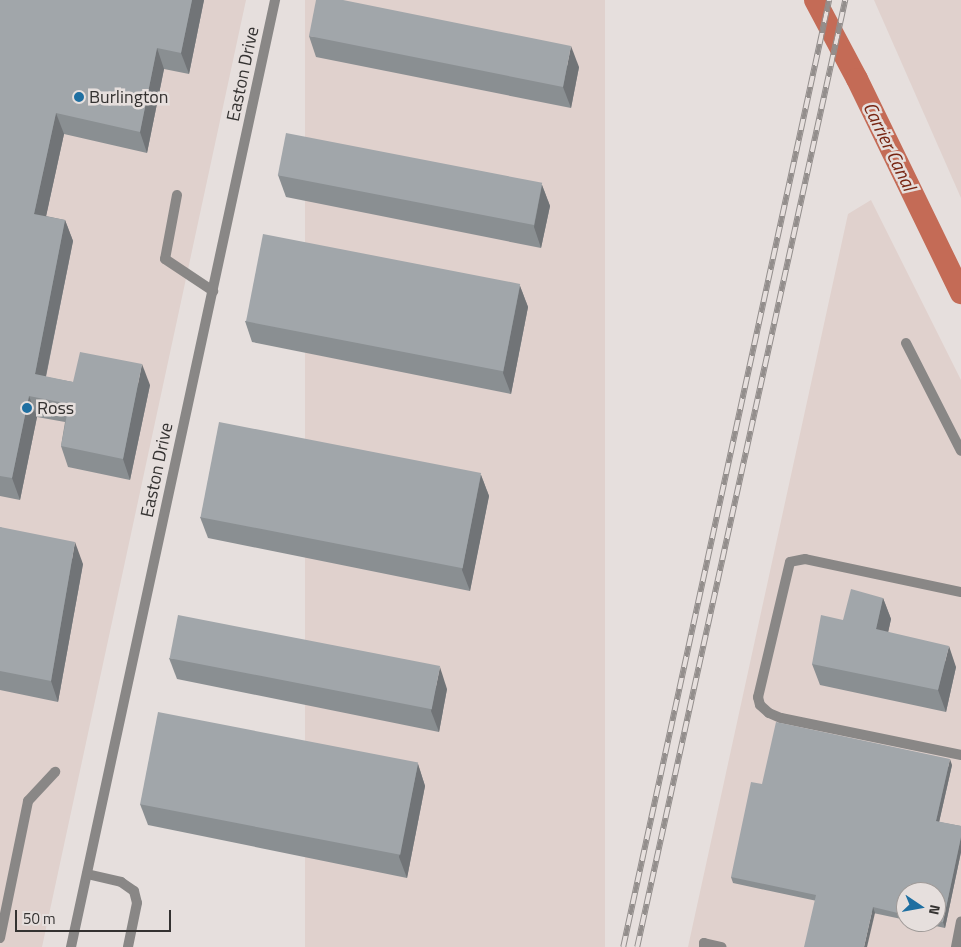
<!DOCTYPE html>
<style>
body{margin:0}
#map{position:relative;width:961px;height:947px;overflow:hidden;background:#e6dfdd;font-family:"Titillium Web",sans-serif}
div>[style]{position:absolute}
.built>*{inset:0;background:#e0d1cd;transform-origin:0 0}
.canal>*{height:22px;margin:-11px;padding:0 11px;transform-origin:11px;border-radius:11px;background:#c46b56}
.lane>*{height:10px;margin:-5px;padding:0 5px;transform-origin:5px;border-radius:5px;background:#898786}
.street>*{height:10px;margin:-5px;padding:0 5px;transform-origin:5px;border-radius:5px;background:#898786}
.rail>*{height:5.5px;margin-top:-2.75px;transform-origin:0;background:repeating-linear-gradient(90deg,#e6dfdd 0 11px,#938e8c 0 22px);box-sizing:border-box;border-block:1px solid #938e8c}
.wall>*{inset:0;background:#8a8f92}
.shaded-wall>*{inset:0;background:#717477}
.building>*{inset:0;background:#a1a6aa;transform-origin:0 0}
.dots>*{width:14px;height:14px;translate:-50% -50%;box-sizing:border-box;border:2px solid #e6dfdd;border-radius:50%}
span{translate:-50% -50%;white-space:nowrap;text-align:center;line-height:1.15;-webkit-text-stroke:5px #e6dfdd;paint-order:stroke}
.street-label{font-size:18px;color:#343231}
.poi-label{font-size:18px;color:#343231}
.left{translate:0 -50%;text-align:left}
.water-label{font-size:19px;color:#772513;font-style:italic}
.north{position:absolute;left:896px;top:882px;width:50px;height:50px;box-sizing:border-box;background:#e6dfdd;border:1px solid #9f9a98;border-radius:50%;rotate:102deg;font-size:14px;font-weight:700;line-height:20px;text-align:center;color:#343231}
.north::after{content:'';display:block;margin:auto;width:18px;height:22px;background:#1f6fa1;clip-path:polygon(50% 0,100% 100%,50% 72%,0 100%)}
.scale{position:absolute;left:15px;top:910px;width:156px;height:22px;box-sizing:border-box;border:2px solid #343231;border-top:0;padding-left:6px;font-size:15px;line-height:18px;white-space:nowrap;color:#343231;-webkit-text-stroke:4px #e6dfdd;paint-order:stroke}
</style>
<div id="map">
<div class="built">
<div style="clip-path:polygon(0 0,246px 0,42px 947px,0 947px)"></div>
<div style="left:305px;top:0;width:300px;height:969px"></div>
<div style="clip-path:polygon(874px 0,961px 0,961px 198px)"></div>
<div style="clip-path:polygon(evenodd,871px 200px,961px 380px,961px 947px,688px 947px,848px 214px,871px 200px,906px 892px,936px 892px,936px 922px,906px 922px,906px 892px)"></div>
</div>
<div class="canal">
<div style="left:815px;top:0;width:89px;rotate:62deg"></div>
<div style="left:857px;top:79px;width:238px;rotate:64.1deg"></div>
</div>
<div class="lane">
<div style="left:177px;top:195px;width:65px;rotate:100.6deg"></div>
<div style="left:165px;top:259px;width:58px;rotate:33.7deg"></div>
<div style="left:906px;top:343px;width:121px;rotate:63deg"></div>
<div style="left:961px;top:592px;width:159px;rotate:-168.1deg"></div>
<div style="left:805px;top:559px;width:15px;rotate:169deg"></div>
<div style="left:790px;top:562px;width:139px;rotate:103.3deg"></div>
<div style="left:758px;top:697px;width:8px;rotate:76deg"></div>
<div style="left:760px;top:705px;width:12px;rotate:42deg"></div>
<div style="left:769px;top:713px;width:13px;rotate:23deg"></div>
<div style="left:781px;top:718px;width:184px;rotate:11.6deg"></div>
<div style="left:87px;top:874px;width:35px;rotate:13deg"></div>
<div style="left:121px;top:882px;width:16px;rotate:35deg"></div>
<div style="left:134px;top:891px;width:12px;rotate:76deg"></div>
<div style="left:137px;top:903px;width:45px;rotate:101.6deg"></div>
<div style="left:0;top:938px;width:140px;rotate:-78.4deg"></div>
<div style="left:28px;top:801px;width:40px;rotate:-47deg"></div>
<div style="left:704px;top:947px;width:4px;rotate:-90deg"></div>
<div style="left:704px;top:943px;width:18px;rotate:13deg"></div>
<div style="left:956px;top:947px;width:26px;rotate:-79deg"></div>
</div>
<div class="street">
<div style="left:71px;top:947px;width:969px;rotate:-77.84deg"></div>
</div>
<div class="rail">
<div style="left:623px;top:947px;width:969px;rotate:-77.73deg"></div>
<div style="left:637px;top:947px;width:970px;rotate:-77.61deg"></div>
</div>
<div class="wall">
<div style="clip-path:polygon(0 0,204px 0,189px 74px,164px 69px,147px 153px,64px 134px,46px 216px,65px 220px,73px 241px,46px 377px,73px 382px,150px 385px,130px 480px,68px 467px,61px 446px,65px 422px,37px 417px,20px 500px,0 496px)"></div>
<div style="clip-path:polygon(309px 36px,579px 67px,571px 108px,316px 57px)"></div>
<div style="clip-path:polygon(278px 175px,542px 185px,550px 206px,541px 248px,286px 197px)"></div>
<div style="clip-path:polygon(520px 286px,528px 307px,511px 394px,252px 342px,245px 321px)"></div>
<div style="clip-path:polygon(481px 475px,489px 496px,470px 591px,208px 538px,200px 517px)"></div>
<div style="clip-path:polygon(0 527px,83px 564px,58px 702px,0 690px)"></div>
<div style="clip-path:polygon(883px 598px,891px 619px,888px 632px,956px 667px,946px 712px,820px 685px,812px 664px,843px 620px)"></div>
<div style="clip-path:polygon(169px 658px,447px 689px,439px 732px,177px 679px)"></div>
<div style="clip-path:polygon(418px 764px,425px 786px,407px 878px,148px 825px,140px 804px)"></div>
<div style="clip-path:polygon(952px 765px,939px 822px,961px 826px,961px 852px,945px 928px,917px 922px,936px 922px,936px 892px,906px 892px,906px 920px,733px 883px,731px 877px)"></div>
</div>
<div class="shaded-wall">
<div style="clip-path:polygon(192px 0,204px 0,189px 74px,181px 53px)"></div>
<div style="clip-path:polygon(571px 46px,579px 67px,571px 108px,563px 87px)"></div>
<div style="clip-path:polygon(157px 48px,164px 69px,147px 153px,140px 132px)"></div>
<div style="clip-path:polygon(56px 113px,64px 134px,42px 235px,34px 214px)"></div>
<div style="clip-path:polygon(542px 185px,550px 206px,541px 248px,534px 227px)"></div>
<div style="clip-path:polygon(65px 220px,73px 241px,42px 395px,35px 374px)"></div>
<div style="clip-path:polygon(520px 286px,528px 307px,511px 394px,503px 373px)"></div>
<div style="clip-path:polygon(142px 364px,150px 385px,130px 480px,123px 459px)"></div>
<div style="clip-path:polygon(29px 396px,37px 417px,20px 500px,12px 478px)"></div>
<div style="clip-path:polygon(481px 475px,489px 496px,470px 591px,462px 570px)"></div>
<div style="clip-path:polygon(75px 542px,83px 564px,58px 702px,51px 681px)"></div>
<div style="clip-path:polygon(883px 598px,891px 619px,884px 651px,876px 629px)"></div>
<div style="clip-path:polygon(949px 646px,956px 667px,946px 712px,938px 690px)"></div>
<div style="clip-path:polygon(440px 667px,447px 689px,439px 732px,431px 711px)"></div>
<div style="clip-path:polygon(950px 759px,952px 765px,938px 827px,936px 821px)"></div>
<div style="clip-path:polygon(418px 764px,425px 786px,407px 878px,399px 857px)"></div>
<div style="clip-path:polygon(961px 837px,961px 852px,945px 928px,943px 922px)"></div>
<div style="clip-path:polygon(873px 907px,875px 913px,867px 947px,864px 947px)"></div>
</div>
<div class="building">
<div style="clip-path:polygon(0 0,192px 0,181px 53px,157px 48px,140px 132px,56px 113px,34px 214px,65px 220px,35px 374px,73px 382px,80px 352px,142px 364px,123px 459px,61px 446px,69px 404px,29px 396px,12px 478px,0 476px)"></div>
<div style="clip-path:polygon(316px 0,343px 0,571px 46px,563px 87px,309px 36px)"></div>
<div style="left:286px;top:133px;width:261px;height:43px;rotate:11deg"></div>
<div style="left:263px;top:234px;width:262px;height:89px;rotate:11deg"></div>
<div style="left:219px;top:422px;width:267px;height:97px;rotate:11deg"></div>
<div style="clip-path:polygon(0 527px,75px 542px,51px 681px,0 671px)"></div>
<div style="clip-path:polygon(851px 589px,883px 598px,876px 629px,949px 646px,938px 690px,812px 664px,821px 615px,843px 620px)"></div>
<div style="left:178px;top:615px;width:267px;height:44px;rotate:11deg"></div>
<div style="left:158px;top:712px;width:265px;height:94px;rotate:11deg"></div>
<div style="clip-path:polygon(776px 722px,950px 759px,936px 821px,961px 826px,961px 837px,943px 922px,936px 921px,936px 892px,906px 892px,906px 915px,873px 907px,864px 947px,804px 947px,816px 895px,731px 877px,751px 782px,762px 784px)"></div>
</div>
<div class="dots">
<div style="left:79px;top:97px;background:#1f6fa1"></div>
<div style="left:27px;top:408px;background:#1f6fa1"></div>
</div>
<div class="street-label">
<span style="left:243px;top:74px;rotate:-78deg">Easton Drive</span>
<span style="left:157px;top:470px;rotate:-78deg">Easton Drive</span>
</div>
<div class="poi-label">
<span class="left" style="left:89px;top:97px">Burlington</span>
<span class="left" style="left:37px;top:408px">Ross</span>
</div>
<div class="water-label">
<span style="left:890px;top:146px;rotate:64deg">Carrier Canal</span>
</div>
<div class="north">N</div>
<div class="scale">50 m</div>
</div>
